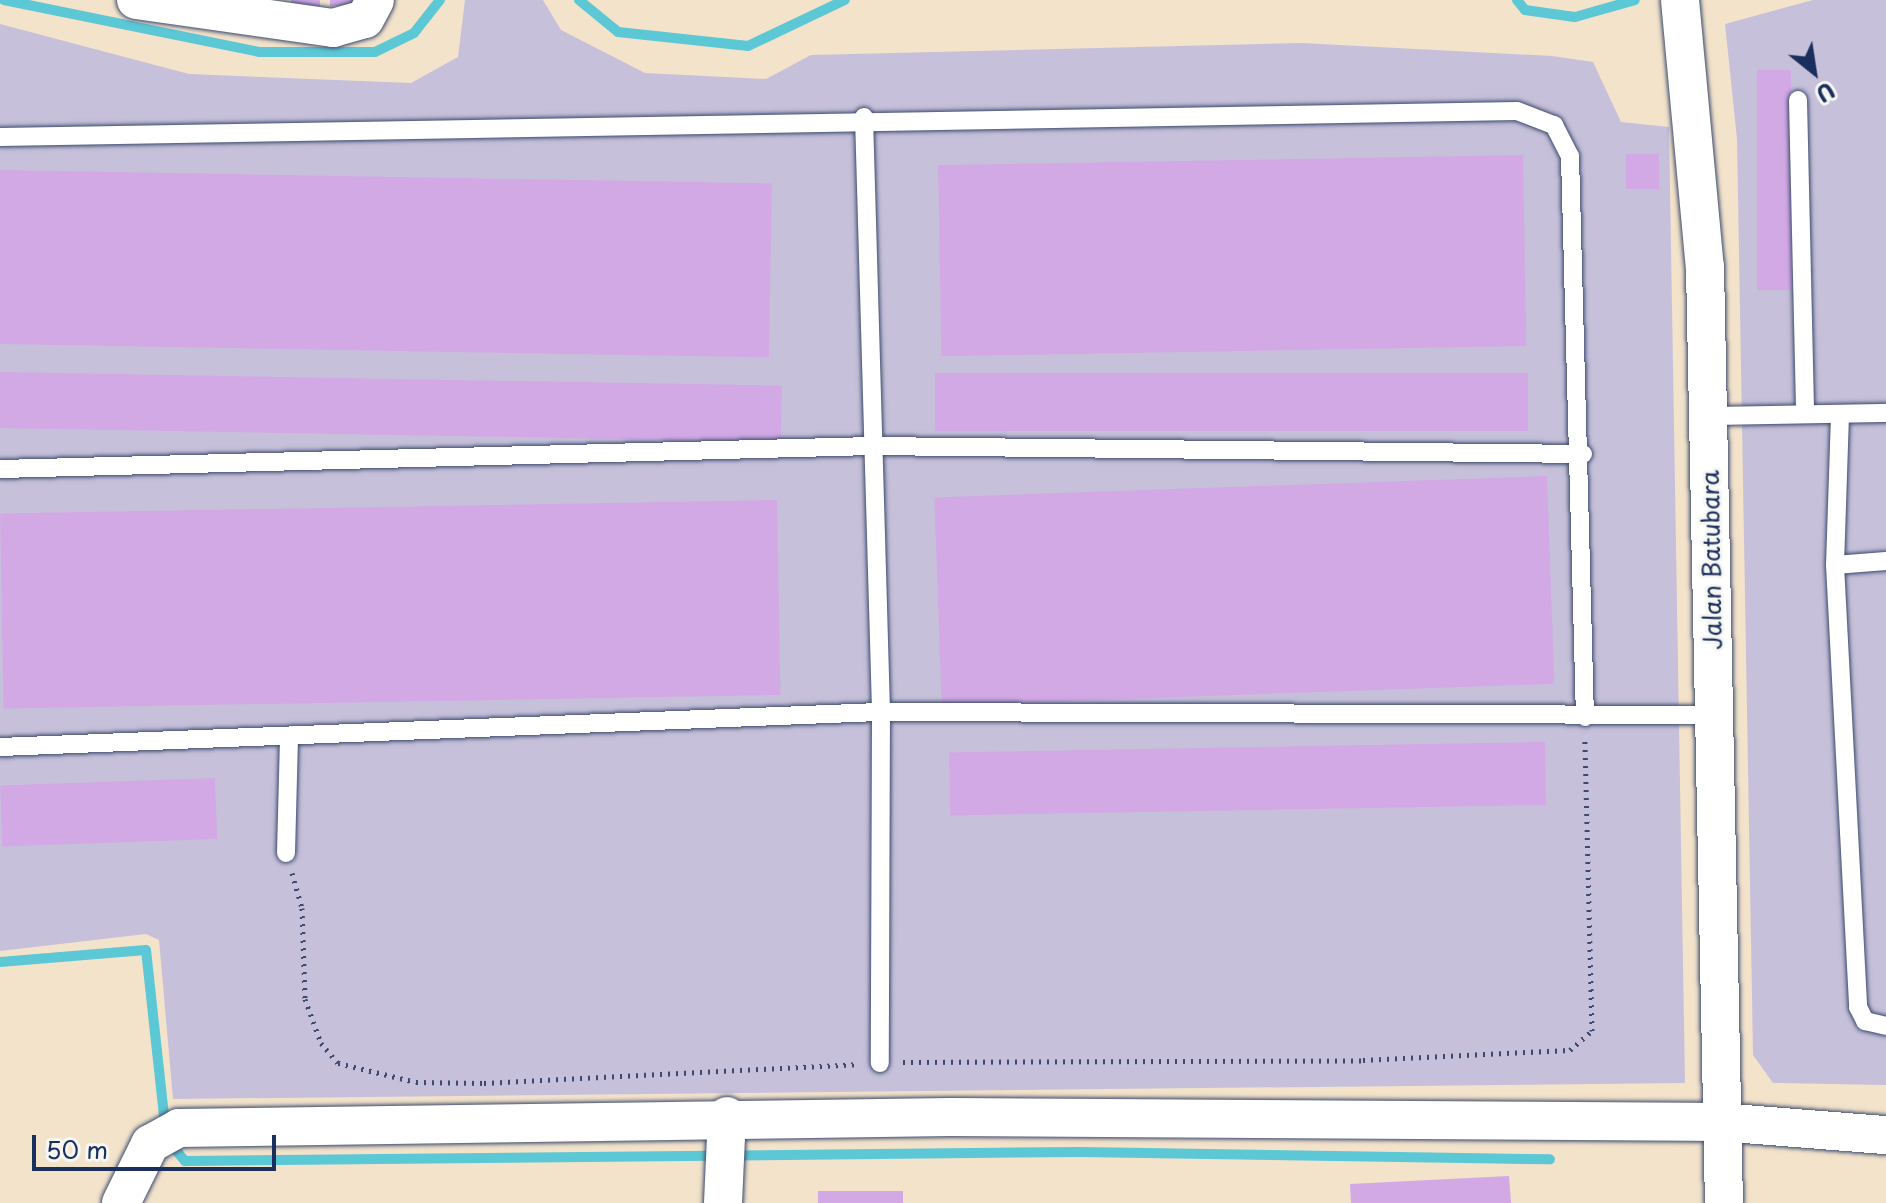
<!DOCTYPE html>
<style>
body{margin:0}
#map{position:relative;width:1886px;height:1203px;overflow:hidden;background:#f3e3cb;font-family:"Playpen Sans",sans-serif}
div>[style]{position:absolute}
.industrial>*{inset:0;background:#c6c0da}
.stream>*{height:10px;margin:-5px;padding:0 5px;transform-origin:5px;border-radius:5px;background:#5cc7d5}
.building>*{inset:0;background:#d2a9e5;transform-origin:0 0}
.path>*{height:5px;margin-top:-2.5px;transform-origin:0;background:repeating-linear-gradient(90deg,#3b4a6e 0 2px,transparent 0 8px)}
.roads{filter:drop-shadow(0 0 2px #3b4a6e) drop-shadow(0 0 2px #3b4a6e)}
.service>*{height:18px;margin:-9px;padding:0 9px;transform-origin:9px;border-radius:9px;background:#fff}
.minor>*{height:38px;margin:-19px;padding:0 19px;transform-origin:19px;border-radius:19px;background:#fff}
span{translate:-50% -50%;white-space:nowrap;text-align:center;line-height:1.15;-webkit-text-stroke:6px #f6f6f2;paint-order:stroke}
.street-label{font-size:24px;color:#1b2f5e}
.north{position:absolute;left:1774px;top:32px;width:80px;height:80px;-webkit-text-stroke:6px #f6f6f2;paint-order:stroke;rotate:150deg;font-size:22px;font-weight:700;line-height:32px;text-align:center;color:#1b2f5e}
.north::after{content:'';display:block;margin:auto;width:28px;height:36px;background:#1b2f5e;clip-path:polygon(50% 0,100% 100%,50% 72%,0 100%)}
.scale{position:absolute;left:32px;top:1135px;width:244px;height:36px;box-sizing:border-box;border:4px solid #1b2f5e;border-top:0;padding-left:10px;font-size:24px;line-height:28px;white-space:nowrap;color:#1b2f5e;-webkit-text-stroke:6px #f6f6f2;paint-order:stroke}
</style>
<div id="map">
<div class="industrial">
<div style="clip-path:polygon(465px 0,543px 0,561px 30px,645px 73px,766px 79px,811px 55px,1301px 43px,1552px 56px,1593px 62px,1621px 122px,1669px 127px,1685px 1083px,173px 1099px,159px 940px,146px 934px,0 951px,0 24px,189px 74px,411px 83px,458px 57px)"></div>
<div style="clip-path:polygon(1813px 0,1886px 0,1886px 1085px,1773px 1083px,1753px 1055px,1737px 139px,1725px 24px)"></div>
</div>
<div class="stream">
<div style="left:4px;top:0;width:261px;rotate:11.5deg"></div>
<div style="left:260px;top:52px;width:115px"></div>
<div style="left:375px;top:52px;width:43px;rotate:-26deg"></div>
<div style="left:414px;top:33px;width:42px;rotate:-51.8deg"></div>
<div style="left:579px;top:0;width:50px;rotate:39.4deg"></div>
<div style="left:618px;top:32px;width:131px;rotate:6.1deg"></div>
<div style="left:748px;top:46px;width:107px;rotate:-25.4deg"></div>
<div style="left:1517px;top:0;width:13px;rotate:51deg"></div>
<div style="left:1525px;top:10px;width:50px;rotate:8deg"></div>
<div style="left:1575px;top:17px;width:62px;rotate:-15.8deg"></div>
<div style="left:0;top:962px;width:146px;rotate:-4.7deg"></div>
<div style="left:146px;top:950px;width:177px;rotate:83.8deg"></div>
<div style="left:169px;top:1142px;width:25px;rotate:50deg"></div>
<div style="left:185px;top:1161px;width:896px;rotate:-0.58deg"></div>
<div style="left:1081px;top:1152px;width:469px;rotate:0.9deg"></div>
</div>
<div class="building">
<div style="clip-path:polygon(291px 0,320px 0,320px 8px,292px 10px)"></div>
<div style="clip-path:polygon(330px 0,363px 0,363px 5px,330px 6px)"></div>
<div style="left:1757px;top:70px;width:34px;height:220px"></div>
<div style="left:1626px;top:154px;width:33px;height:35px"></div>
<div style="left:1523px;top:155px;width:191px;height:585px;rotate:89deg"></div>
<div style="left:0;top:170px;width:772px;height:174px;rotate:1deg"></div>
<div style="left:0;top:372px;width:782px;height:56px;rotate:1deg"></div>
<div style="left:1528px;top:373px;width:58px;height:593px;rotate:90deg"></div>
<div style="left:1547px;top:476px;width:208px;height:613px;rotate:88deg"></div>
<div style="left:777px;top:500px;width:195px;height:777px;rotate:89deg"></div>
<div style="left:1545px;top:742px;width:63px;height:596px;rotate:89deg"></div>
<div style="left:215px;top:778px;width:61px;height:215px;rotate:88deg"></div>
<div style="clip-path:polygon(1509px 1176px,1511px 1203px,1351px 1203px,1350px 1184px)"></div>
<div style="left:818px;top:1191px;width:85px;height:12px"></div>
</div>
<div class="path">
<div style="left:292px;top:873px;width:36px;rotate:74deg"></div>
<div style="left:302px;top:908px;width:91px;rotate:88.1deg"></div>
<div style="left:305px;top:999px;width:47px;rotate:70deg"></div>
<div style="left:321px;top:1043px;width:26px;rotate:50deg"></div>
<div style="left:338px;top:1063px;width:80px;rotate:13.7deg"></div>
<div style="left:416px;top:1082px;width:68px;rotate:0.8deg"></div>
<div style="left:484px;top:1083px;width:373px;rotate:-2.9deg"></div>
<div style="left:903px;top:1062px;width:460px;rotate:-0.2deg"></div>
<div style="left:1363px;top:1060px;width:207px;rotate:-2.8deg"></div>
<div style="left:1570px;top:1050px;width:29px;rotate:-41deg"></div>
<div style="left:1592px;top:1031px;width:293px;rotate:-91.4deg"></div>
</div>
<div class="roads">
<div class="service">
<div style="left:1798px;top:100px;width:313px;rotate:88.7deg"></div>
<div style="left:864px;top:117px;width:595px;rotate:88.36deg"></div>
<div style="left:881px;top:712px;width:351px;rotate:90.2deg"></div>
<div style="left:0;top:137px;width:1517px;rotate:-0.98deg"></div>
<div style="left:1517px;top:111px;width:40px;rotate:21deg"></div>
<div style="left:1554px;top:125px;width:35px;rotate:63deg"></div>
<div style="left:1570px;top:156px;width:561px;rotate:88.47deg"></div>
<div style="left:1840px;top:415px;width:150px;rotate:91.9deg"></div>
<div style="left:1835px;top:565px;width:443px;rotate:87deg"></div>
<div style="left:1858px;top:1007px;width:16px;rotate:63deg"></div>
<div style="left:1865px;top:1021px;width:22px;rotate:13deg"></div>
<div style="left:1709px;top:416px;width:177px;rotate:-1deg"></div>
<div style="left:0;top:469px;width:870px;rotate:-1.51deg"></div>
<div style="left:870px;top:446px;width:713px;rotate:0.64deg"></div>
<div style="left:1835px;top:565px;width:51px;rotate:-4.5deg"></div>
<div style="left:0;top:747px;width:882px;rotate:-2.28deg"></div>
<div style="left:881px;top:712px;width:832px;rotate:0.21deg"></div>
<div style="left:286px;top:853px;width:112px;rotate:-88.5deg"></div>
</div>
<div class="minor">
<div style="left:136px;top:0;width:199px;rotate:8.1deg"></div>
<div style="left:333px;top:28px;width:33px;rotate:-16deg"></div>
<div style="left:365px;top:19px;width:21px;rotate:-62deg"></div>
<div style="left:1680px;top:0;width:268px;rotate:84.7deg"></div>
<div style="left:1705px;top:267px;width:936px;rotate:88.84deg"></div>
<div style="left:121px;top:1203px;width:66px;rotate:-63.8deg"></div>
<div style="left:150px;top:1144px;width:33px;rotate:-29deg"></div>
<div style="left:179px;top:1128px;width:772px;rotate:-0.82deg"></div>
<div style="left:951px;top:1117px;width:768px;rotate:0.37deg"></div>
<div style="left:1719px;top:1122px;width:168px;rotate:4.5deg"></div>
<div style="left:723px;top:1203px;width:87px;rotate:-87.4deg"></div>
</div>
</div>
<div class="street-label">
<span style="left:1711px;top:560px;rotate:-91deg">Jalan Batubara</span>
</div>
<div class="north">U</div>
<div class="scale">50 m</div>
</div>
